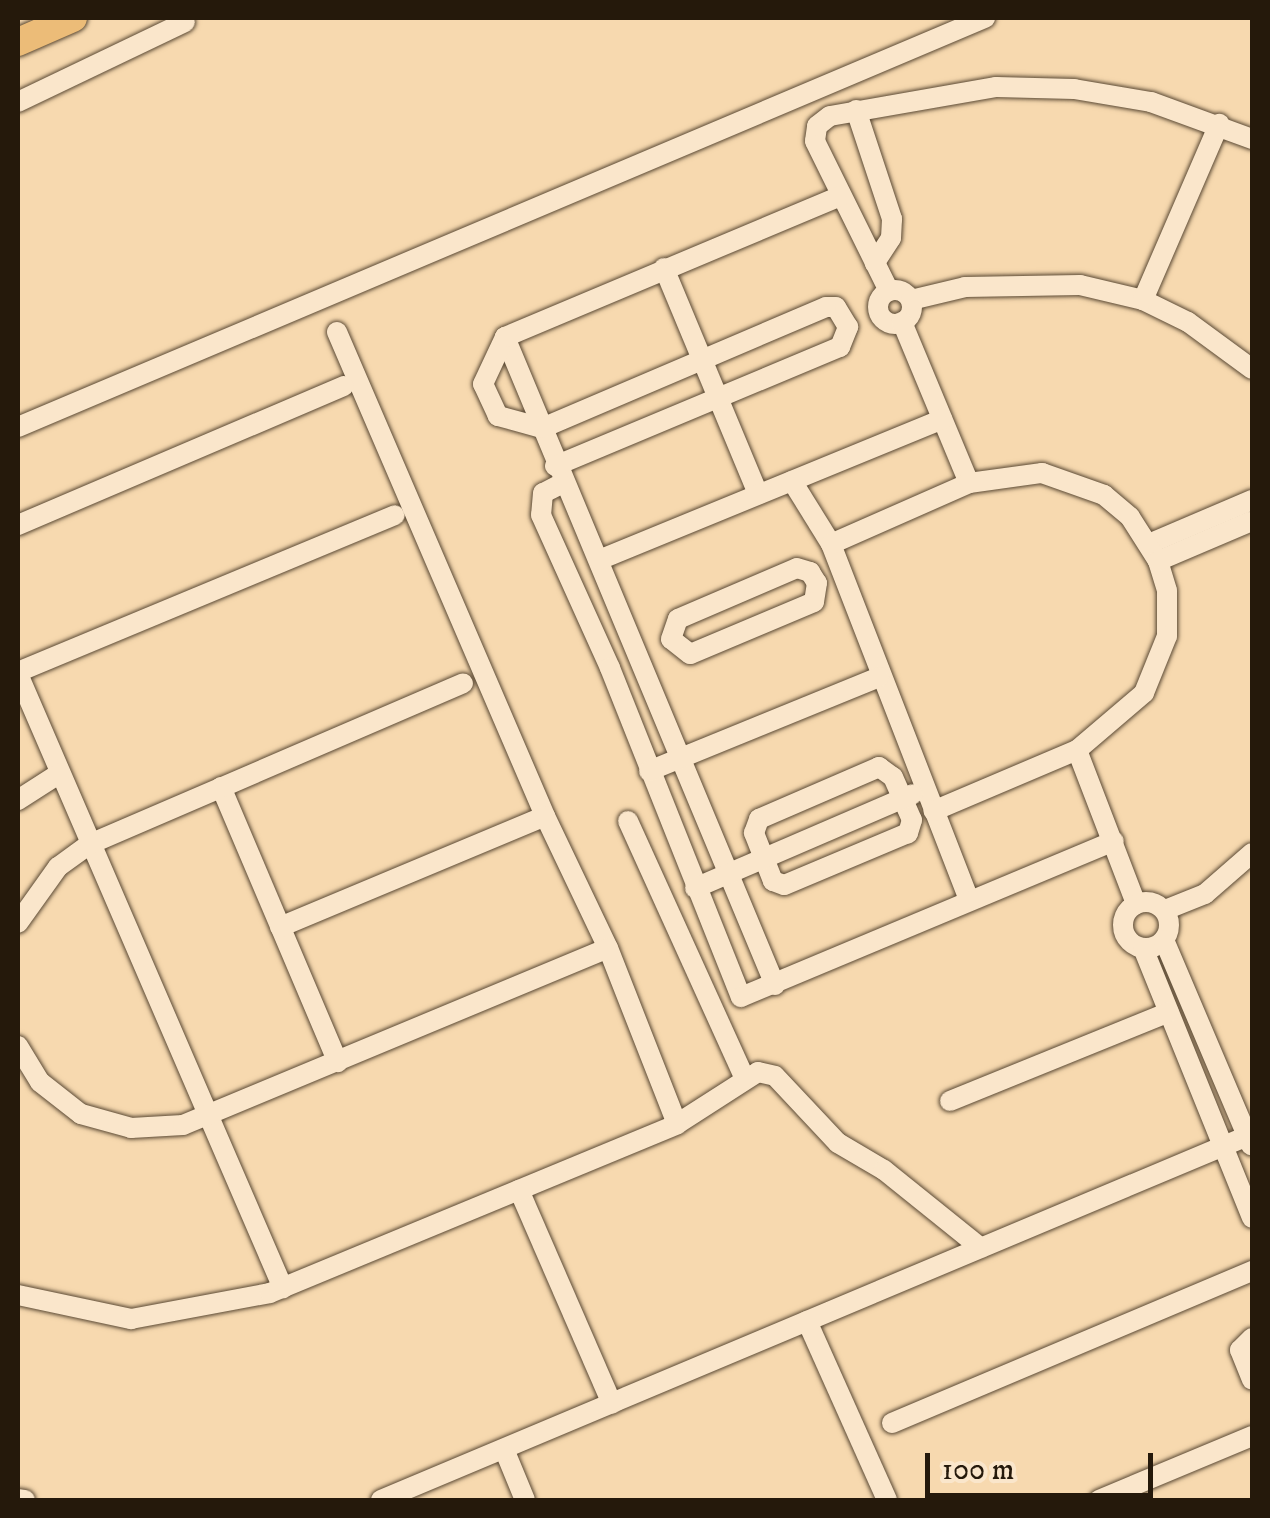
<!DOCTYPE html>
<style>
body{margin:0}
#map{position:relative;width:1270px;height:1518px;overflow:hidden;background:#f7d9af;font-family:"IM FELL DW Pica",serif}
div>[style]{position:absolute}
.roads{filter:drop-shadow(0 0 2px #5a4934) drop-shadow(0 0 2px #5a4934)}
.minor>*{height:20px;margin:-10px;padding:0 10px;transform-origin:10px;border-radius:10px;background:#fae6cb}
.minor>.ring{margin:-10px;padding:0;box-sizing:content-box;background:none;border:20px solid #fae6cb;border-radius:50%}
.highway>*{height:28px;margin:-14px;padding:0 14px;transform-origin:14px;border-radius:14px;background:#ecbc78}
span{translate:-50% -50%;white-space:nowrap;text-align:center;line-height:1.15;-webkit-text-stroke:8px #fae6cb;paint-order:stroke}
.frame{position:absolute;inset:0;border:20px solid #25190b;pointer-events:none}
.scale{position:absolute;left:925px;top:1453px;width:228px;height:45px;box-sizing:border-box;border:5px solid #25190b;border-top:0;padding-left:12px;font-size:30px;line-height:35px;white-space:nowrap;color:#25190b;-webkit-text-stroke:8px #fae6cb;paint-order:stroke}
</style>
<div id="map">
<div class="roads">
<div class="minor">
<div style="left:18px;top:102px;width:185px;rotate:-25.6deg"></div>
<div style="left:856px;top:110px;width:115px;rotate:71.7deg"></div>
<div style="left:892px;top:219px;width:19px;rotate:93deg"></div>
<div style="left:891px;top:238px;width:30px;rotate:123deg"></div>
<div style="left:664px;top:268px;width:245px;rotate:67.4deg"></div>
<div class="ring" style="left:878px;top:290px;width:14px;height:14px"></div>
<div style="left:889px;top:291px;width:167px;rotate:-116.3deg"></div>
<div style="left:815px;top:141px;width:15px;rotate:-82deg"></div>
<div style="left:817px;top:126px;width:16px;rotate:-38deg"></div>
<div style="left:830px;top:116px;width:169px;rotate:-9.9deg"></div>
<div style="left:996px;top:87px;width:78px;rotate:1.5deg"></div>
<div style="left:1074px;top:89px;width:78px;rotate:9.6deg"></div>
<div style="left:1151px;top:102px;width:108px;rotate:20.1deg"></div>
<div style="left:911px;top:300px;width:56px;rotate:-13.5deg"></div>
<div style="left:965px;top:287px;width:115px;rotate:-1deg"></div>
<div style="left:1080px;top:285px;width:65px;rotate:13.4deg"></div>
<div style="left:1143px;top:300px;width:50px;rotate:26.1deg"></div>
<div style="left:1188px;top:322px;width:79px;rotate:36.3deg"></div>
<div style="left:1143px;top:300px;width:192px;rotate:-66.6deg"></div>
<div style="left:902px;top:322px;width:174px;rotate:67.4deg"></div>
<div style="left:337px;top:332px;width:527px;rotate:66.74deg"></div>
<div style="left:505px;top:337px;width:702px;rotate:67.38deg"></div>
<div style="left:18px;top:427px;width:1050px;rotate:-22.93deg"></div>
<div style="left:555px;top:466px;width:309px;rotate:-22.7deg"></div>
<div style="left:840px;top:347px;width:22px;rotate:-68deg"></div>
<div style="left:848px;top:327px;width:23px;rotate:-121deg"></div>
<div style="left:836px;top:307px;width:10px;rotate:180deg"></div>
<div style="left:826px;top:307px;width:309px;rotate:156.9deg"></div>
<div style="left:542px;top:428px;width:46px;rotate:-164.7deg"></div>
<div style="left:498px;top:416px;width:35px;rotate:-115deg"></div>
<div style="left:483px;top:384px;width:52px;rotate:-64.9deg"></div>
<div style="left:505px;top:337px;width:364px;rotate:-22.8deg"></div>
<div style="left:792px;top:481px;width:74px;rotate:58.2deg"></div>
<div style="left:831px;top:544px;width:382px;rotate:68.8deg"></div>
<div style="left:561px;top:484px;width:20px;rotate:153deg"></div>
<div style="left:543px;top:493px;width:22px;rotate:95deg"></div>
<div style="left:541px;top:515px;width:168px;rotate:65.7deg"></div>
<div style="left:610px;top:668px;width:354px;rotate:68.3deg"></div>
<div style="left:741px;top:997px;width:404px;rotate:-22.7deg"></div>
<div style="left:18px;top:525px;width:354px;rotate:-23.1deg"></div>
<div style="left:1151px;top:543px;width:110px;rotate:-23.1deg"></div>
<div style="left:831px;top:544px;width:151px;rotate:-23.8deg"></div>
<div style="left:969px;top:483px;width:74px;rotate:-7.8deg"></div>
<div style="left:1042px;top:473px;width:66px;rotate:19.5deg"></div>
<div style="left:1104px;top:495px;width:34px;rotate:40deg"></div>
<div style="left:1130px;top:517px;width:52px;rotate:57.5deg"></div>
<div style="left:1158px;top:561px;width:31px;rotate:73deg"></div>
<div style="left:1167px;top:591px;width:45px;rotate:90deg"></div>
<div style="left:1167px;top:636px;width:61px;rotate:112deg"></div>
<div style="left:1144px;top:693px;width:88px;rotate:139.6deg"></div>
<div style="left:1077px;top:750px;width:156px;rotate:157deg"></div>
<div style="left:599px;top:560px;width:371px;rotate:-22.3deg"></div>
<div style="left:1158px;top:561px;width:102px;rotate:-23.1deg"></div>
<div style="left:797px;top:568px;width:14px;rotate:17deg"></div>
<div style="left:810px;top:572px;width:13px;rotate:58deg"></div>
<div style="left:817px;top:583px;width:19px;rotate:99deg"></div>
<div style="left:814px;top:602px;width:134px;rotate:157.2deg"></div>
<div style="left:690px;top:654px;width:24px;rotate:-142deg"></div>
<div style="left:671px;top:639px;width:21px;rotate:-71deg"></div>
<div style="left:678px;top:619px;width:129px;rotate:-23.2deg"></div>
<div style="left:18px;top:672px;width:408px;rotate:-22.6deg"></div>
<div style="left:18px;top:674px;width:669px;rotate:66.66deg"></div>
<div style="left:1077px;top:750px;width:165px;rotate:69deg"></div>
<div style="left:879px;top:767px;width:17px;rotate:36deg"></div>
<div style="left:893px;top:777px;width:47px;rotate:66.2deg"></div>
<div style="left:912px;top:820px;width:14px;rotate:107deg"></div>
<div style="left:908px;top:833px;width:134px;rotate:157.2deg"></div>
<div style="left:784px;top:885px;width:12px;rotate:-160deg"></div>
<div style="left:773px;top:881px;width:52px;rotate:-111.6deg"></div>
<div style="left:754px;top:833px;width:15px;rotate:-70deg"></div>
<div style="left:759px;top:819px;width:131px;rotate:-23.4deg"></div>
<div style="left:649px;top:771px;width:248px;rotate:-22.2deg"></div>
<div style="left:221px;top:787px;width:299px;rotate:67deg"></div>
<div style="left:18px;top:800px;width:50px;rotate:-32.7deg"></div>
<div style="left:628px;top:821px;width:283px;rotate:65.6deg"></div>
<div style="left:695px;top:888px;width:237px;rotate:-23.3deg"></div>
<div class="ring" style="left:1123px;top:902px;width:26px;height:26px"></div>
<div style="left:1165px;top:910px;width:43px;rotate:-21.8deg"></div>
<div style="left:1205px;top:894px;width:62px;rotate:-41.1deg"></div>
<div style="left:18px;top:923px;width:69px;rotate:-54.5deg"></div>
<div style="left:58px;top:867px;width:39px;rotate:-36deg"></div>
<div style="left:90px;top:844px;width:406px;rotate:-23.3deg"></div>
<div style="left:280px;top:927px;width:287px;rotate:-22.7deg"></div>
<div style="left:545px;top:816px;width:146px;rotate:64.5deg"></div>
<div style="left:608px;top:948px;width:189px;rotate:68.6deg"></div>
<div style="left:1164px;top:940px;width:223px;rotate:67deg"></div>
<div style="left:1143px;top:948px;width:291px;rotate:68deg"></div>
<div style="left:18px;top:1046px;width:42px;rotate:58.6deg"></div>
<div style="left:40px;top:1082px;width:52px;rotate:38deg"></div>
<div style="left:81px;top:1114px;width:52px;rotate:15.6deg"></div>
<div style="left:131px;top:1128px;width:52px;rotate:-3.3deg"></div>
<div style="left:183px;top:1125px;width:460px;rotate:-22.6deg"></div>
<div style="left:950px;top:1101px;width:236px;rotate:-22.1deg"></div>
<div style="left:519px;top:1190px;width:233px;rotate:66.5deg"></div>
<div style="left:18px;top:1295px;width:116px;rotate:12deg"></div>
<div style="left:131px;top:1319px;width:141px;rotate:-10.6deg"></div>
<div style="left:270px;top:1293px;width:441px;rotate:-22.5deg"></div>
<div style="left:677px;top:1124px;width:96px;rotate:-32.7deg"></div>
<div style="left:758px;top:1072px;width:17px;rotate:13deg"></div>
<div style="left:775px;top:1076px;width:92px;rotate:46.8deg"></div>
<div style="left:838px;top:1143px;width:53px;rotate:30.4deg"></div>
<div style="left:884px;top:1170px;width:124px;rotate:38.8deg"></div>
<div style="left:807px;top:1321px;width:196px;rotate:65.9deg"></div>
<div style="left:1252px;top:1338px;width:17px;rotate:135deg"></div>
<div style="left:1240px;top:1350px;width:32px;rotate:68deg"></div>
<div style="left:892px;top:1423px;width:391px;rotate:-22.9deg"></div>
<div style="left:504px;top:1449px;width:55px;rotate:67.6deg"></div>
<div style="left:18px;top:1499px;width:7px;rotate:8deg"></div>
<div style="left:381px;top:1500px;width:945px;rotate:-22.79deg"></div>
<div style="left:1099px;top:1500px;width:166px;rotate:-22.7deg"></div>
</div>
<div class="highway">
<div style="left:18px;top:42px;width:60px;rotate:-23.6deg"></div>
</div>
</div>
<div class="frame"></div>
<div class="scale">100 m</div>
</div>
